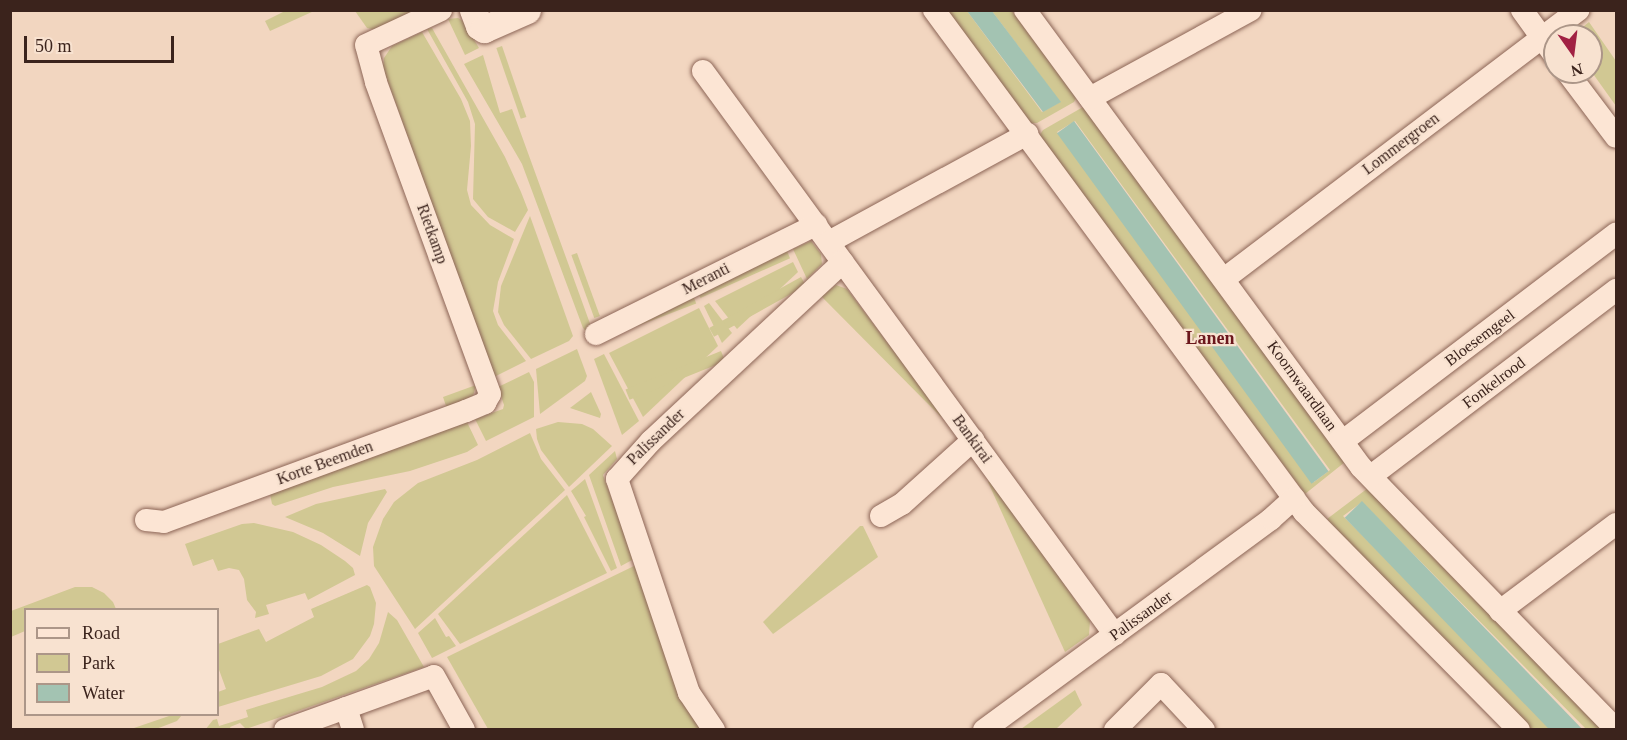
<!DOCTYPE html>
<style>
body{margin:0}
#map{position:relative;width:1627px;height:740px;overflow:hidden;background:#f2d6c0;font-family:Georgia,serif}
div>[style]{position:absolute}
.green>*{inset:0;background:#d1c893;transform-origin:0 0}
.water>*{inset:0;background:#a3c3b2;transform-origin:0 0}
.roads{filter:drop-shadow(0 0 2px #8c6556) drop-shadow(0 0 2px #8c6556)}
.minor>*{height:22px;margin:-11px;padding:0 11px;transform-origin:11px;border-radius:11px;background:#fce5d4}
.tertiary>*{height:27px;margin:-13.5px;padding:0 13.5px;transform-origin:13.5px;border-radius:13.5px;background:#fce5d4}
span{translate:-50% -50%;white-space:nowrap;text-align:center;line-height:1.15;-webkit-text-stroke:4.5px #f8e2d0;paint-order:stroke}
.street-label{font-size:16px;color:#3b231c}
.neighbourhood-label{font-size:18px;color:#6b171c;font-weight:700}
.frame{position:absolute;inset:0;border:12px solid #3b231c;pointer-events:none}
.legend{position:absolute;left:24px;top:608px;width:195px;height:108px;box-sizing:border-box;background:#f8e2d0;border:2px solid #ac9688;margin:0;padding:8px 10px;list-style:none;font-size:18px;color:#3b231c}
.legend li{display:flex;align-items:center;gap:12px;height:30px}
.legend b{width:30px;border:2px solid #ac9688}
.north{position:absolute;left:1543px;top:24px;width:60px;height:60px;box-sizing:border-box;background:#f8e2d0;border:2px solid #ac9688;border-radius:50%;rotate:166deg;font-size:16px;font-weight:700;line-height:24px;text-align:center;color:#3b231c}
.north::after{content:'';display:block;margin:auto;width:21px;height:27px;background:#a12143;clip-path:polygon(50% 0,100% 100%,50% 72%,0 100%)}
.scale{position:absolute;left:24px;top:36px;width:150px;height:27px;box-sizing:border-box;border:3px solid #3b231c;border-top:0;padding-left:8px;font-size:18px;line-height:21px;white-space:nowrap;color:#3b231c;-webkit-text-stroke:4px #f8e2d0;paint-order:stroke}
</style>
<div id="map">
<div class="green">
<div style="clip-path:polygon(287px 10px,314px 10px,314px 11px,270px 31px,265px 21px)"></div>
<div style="clip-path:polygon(355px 11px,414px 11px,376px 30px,367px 28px)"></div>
<div style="clip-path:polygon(947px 11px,967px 11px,1042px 112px,1060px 102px,992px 11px,1012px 11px,1076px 98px,1074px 102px,1037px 123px,1031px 123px)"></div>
<div style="clip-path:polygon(458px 18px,463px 21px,479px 48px,465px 55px,448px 19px)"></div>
<div style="clip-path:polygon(1589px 22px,1616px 61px,1616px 106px,1591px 71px,1591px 36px,1572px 36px)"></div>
<div style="clip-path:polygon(432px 28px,505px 157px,521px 192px,528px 210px,515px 232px,488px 217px,473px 199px,475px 124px,468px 102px,427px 29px)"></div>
<div style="clip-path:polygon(422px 32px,461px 99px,470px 121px,471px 146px,467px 190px,471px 205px,490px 225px,514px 239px,498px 282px,493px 311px,498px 325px,526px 361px,494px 377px,383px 68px,384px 58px,392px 46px)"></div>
<div style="left:502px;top:46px;width:75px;height:6px;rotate:71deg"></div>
<div style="clip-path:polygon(483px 55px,500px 113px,512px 109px,592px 329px,586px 331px,583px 328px,522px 164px,464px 64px)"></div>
<div style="clip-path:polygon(evenodd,1083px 107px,1345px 462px,1305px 494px,1039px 136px,1043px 130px,1083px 107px,1075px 121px,1330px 470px,1314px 482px,1057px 132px,1075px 121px)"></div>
<div style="clip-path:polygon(530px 216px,573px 336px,569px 341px,531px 359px,504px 325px,498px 312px,501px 286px)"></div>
<div style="clip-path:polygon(811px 241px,821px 254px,822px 264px,807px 279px,793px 249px)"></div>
<div style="left:786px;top:249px;width:10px;height:98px;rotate:66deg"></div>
<div style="left:577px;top:253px;width:67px;height:6px;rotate:70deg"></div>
<div style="clip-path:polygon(793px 262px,798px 272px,737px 329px,715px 301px)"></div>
<div style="left:801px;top:277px;width:10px;height:105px;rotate:61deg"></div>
<div style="clip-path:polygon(836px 285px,847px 289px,942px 415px,941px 417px,821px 296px)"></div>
<div style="left:693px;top:295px;width:9px;height:102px;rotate:69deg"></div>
<div style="clip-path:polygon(709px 303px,732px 333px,722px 343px,704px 306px)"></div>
<div style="clip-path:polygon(699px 308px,718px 346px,643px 417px,609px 353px)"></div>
<div style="clip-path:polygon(577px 349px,587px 376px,585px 381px,540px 414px,536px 369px)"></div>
<div style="left:721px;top:351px;width:11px;height:103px;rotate:68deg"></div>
<div style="clip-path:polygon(604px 354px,639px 421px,622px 435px,594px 359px)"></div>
<div style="clip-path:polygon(529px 372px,534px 382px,534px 417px,486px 441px,475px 419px,503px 409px,504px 405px,498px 387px)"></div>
<div style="clip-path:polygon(476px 385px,473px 396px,447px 409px,443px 397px)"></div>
<div style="clip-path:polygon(591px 392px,601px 414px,600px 418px,570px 408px)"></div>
<div style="clip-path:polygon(467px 422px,478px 445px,467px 452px,410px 471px,333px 487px,275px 506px,272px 504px,270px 494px)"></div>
<div style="clip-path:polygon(558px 422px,582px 424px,593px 429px,612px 446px,569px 487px,541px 450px,537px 439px,536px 429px)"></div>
<div style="clip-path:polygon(530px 433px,541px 459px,565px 490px,415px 629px,374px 566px,373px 547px,383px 519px,394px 502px,418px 483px,477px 460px)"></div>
<div style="clip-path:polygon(615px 451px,617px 459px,603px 475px,634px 559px,621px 566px,589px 475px)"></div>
<div style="clip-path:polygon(585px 479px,617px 568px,611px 571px,584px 517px,586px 516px,571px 491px)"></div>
<div style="clip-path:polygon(991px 480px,1090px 621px,1089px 635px,1065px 652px,988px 482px)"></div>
<div style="clip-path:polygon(1368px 488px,1606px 729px,1586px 729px,1362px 502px,1343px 516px,1553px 729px,1531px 729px,1417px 615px,1327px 519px)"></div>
<div style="clip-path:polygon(385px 489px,387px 492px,368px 523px,360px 556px,323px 533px,285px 517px,316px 504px)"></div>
<div style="clip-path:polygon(567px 495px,607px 573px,460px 644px,438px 614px)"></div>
<div style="clip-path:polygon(254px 523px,293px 532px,321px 545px,345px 561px,353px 568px,355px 575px,308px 600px,305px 593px,266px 605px,269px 614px,255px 618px,256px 612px,247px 600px,244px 579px,239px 570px,229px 568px,218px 571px,213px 559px,193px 566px,185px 544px,242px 524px)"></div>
<div style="clip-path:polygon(860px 526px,863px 526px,878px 557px,773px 634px,763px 622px)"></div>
<div style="clip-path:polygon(636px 565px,706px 729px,488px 729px,447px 657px)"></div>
<div style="clip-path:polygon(367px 585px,370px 587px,376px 603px,374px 624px,370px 636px,353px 659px,321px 676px,218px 707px,218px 692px,226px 689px,218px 667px,218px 644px,259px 629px,266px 642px,314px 617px,311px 609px)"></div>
<div style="clip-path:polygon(75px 587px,92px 587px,104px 593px,113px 602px,116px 609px,26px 610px,25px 631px,11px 637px,11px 611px)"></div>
<div style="clip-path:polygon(388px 612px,397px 620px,424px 667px,246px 729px,240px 723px,230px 727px,231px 729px,205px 730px,213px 720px,217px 719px,219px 726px,248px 717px,246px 710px,322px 687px,356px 671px,369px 659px,379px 643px)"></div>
<div style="clip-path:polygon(435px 618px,446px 637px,449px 636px,456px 646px,432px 658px,418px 633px)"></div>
<div style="clip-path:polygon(1075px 690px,1082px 705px,1056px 729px,1021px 729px)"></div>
<div style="clip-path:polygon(172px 715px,182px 715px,177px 721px,156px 729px,131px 729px)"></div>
</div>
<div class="water">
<div style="clip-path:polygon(967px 11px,992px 11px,1061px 102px,1043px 112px)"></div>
<div style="left:1074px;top:121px;width:433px;height:21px;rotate:54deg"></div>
<div style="left:1362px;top:501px;width:320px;height:24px;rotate:46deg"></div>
</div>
<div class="roads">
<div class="minor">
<div style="left:934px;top:10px;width:624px;rotate:53.61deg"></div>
<div style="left:1304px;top:512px;width:306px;rotate:45.4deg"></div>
<div style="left:1025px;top:10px;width:567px;rotate:53.68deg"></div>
<div style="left:1361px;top:467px;width:366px;rotate:45.8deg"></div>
<div style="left:1522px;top:10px;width:57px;rotate:54.3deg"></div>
<div style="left:703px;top:71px;width:698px;rotate:53.85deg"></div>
<div style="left:1567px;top:72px;width:81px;rotate:53deg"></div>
<div style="left:1090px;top:98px;width:183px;rotate:-28.7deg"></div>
<div style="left:829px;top:242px;width:226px;rotate:-28.6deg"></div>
<div style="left:1224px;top:279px;width:445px;rotate:-37.2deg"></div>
<div style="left:596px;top:334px;width:246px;rotate:-26.4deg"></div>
<div style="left:1343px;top:441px;width:343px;rotate:-37.2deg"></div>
<div style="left:1371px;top:476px;width:308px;rotate:-37.2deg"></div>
<div style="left:881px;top:516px;width:24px;rotate:-30deg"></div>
<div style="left:902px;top:504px;width:96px;rotate:-42deg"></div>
<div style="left:146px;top:520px;width:18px;rotate:6deg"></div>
<div style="left:164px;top:522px;width:322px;rotate:-20.2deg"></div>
<div style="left:466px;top:411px;width:21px;rotate:-23deg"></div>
<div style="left:485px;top:403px;width:10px;rotate:-61deg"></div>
<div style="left:490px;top:394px;width:332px;rotate:-110.1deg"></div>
<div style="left:376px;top:82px;width:38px;rotate:-105deg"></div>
<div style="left:366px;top:45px;width:83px;rotate:-25deg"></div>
<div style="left:1500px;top:611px;width:145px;rotate:-36.9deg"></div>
<div style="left:346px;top:708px;width:23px;rotate:72deg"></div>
<div style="left:285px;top:730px;width:158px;rotate:-19.9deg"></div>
<div style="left:434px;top:676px;width:62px;rotate:60.9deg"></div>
<div style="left:714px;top:730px;width:45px;rotate:-124deg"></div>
<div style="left:689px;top:693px;width:226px;rotate:-108.6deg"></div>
<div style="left:617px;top:479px;width:51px;rotate:-48.2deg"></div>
<div style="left:651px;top:441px;width:262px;rotate:-43deg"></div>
<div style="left:984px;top:730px;width:356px;rotate:-36.3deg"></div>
<div style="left:1271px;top:519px;width:31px;rotate:-42deg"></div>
<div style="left:1115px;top:730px;width:65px;rotate:-45deg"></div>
<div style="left:1161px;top:684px;width:63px;rotate:46.9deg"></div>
</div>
<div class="tertiary">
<div style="left:473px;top:10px;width:17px;rotate:69deg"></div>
<div style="left:479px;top:26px;width:6px;rotate:31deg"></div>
<div style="left:484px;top:29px;width:47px;rotate:-23.8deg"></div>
</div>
</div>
<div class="street-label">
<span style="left:1401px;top:144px;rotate:-37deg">Lommergroen</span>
<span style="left:432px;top:234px;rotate:70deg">Rietkamp</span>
<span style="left:706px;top:279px;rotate:-27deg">Meranti</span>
<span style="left:1480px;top:338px;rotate:-37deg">Bloesemgeel</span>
<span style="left:1494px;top:383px;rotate:-37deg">Fonkelrood</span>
<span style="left:1302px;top:386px;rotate:54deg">Koornwaardlaan</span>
<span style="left:656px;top:437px;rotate:-44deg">Palissander</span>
<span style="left:972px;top:439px;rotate:54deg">Bankirai</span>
<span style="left:325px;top:463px;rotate:-20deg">Korte Beemden</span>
<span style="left:1141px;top:616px;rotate:-36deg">Palissander</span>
</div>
<div class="neighbourhood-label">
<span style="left:1210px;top:338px">Lanen</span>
</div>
<div class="frame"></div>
<ul class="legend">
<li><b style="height:8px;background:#fce5d4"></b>Road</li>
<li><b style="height:16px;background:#d1c893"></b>Park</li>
<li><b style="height:16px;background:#a3c3b2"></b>Water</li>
</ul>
<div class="north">N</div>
<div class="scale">50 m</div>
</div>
